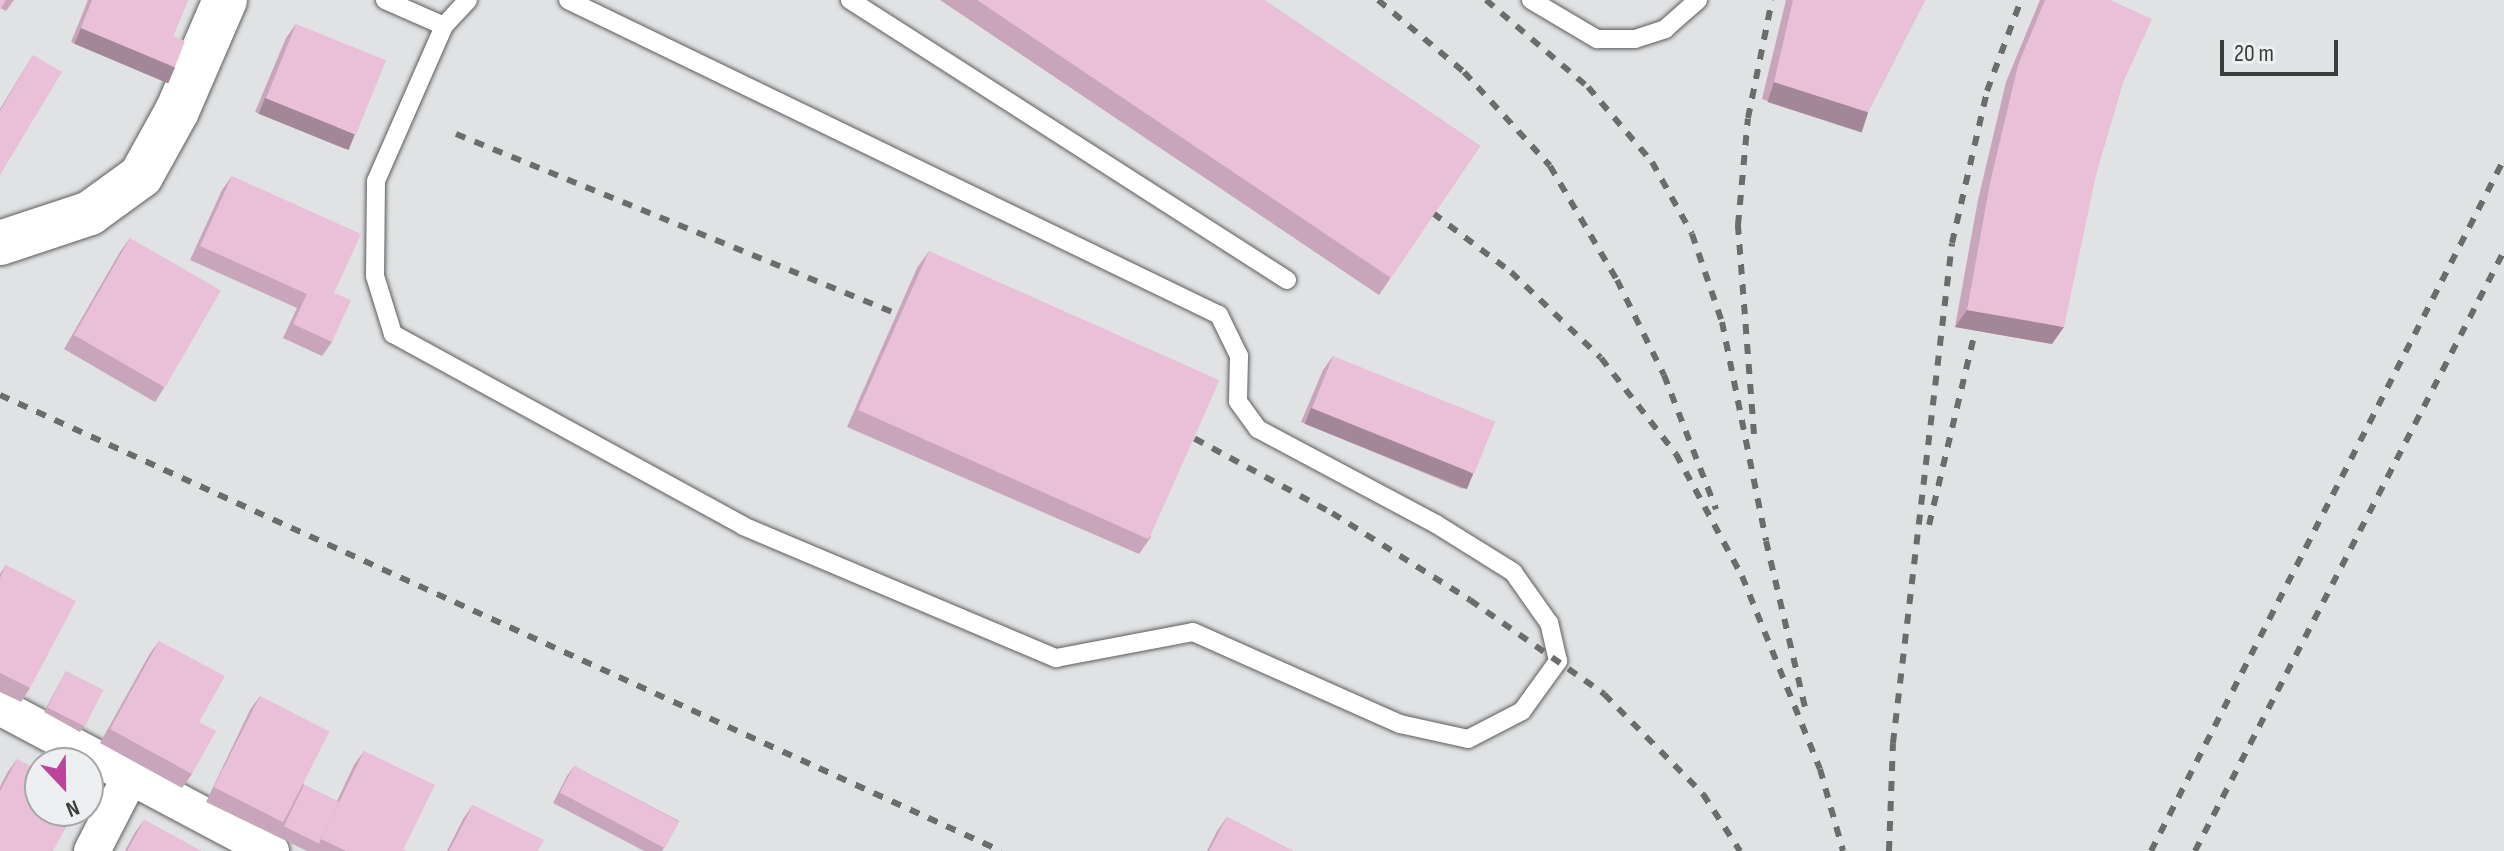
<!DOCTYPE html>
<style>
body{margin:0}
#map{position:relative;width:2504px;height:851px;overflow:hidden;background:#e1e2e3;font-family:"Sofia Sans Condensed",sans-serif}
div>[style]{position:absolute}
.roads{filter:drop-shadow(0 0 2px #5c5d5e) drop-shadow(0 0 2px #5c5d5e)}
.service>*{height:18px;margin:-9px;padding:0 9px;transform-origin:9px;border-radius:9px;background:#fff}
.minor>*{height:36px;margin:-18px;padding:0 18px;transform-origin:18px;border-radius:18px;background:#fff}
.tertiary>*{height:44px;margin:-22px;padding:0 22px;transform-origin:22px;border-radius:22px;background:#fff}
.rail>*{height:6px;margin-top:-3px;transform-origin:0;background:repeating-linear-gradient(90deg,#6b6c6c 0 10px,transparent 0 20px)}
.wall>*{inset:0;background:#c8a5ba}
.shaded-wall>*{inset:0;background:#a38697;transform-origin:0 0}
.building>*{inset:0;background:#e9c0d8;transform-origin:0 0}
span{translate:-50% -50%;white-space:nowrap;text-align:center;line-height:1.15;-webkit-text-stroke:6px #eeeff1;paint-order:stroke}
.north{position:absolute;left:24px;top:747px;width:80px;height:80px;box-sizing:border-box;background:#eeeff1;border:2px solid #a6a7a9;border-radius:50%;rotate:158deg;font-size:22px;font-weight:700;line-height:32px;text-align:center;color:#3b3c3c}
.north::after{content:'';display:block;margin:auto;width:28px;height:36px;background:#bc459c;clip-path:polygon(50% 0,100% 100%,50% 72%,0 100%)}
.scale{position:absolute;left:2220px;top:40px;width:118px;height:36px;box-sizing:border-box;border:4px solid #3b3c3c;border-top:0;padding-left:10px;font-size:24px;line-height:28px;white-space:nowrap;color:#3b3c3c;-webkit-text-stroke:6px #eeeff1;paint-order:stroke}
</style>
<div id="map">
<div class="roads">
<div class="service">
<div style="left:385px;top:0;width:64px;rotate:23.8deg"></div>
<div style="left:468px;top:0;width:35px;rotate:133deg"></div>
<div style="left:444px;top:26px;width:169px;rotate:113.7deg"></div>
<div style="left:376px;top:181px;width:95px;rotate:90.6deg"></div>
<div style="left:375px;top:276px;width:61px;rotate:72.8deg"></div>
<div style="left:393px;top:334px;width:399px;rotate:28.7deg"></div>
<div style="left:743px;top:526px;width:340px;rotate:22.9deg"></div>
<div style="left:1056px;top:658px;width:139px;rotate:-10.7deg"></div>
<div style="left:1193px;top:632px;width:227px;rotate:24deg"></div>
<div style="left:1400px;top:724px;width:70px;rotate:12.4deg"></div>
<div style="left:1468px;top:739px;width:61px;rotate:-27.4deg"></div>
<div style="left:1522px;top:711px;width:62px;rotate:-54.2deg"></div>
<div style="left:1558px;top:661px;width:39px;rotate:-103deg"></div>
<div style="left:1549px;top:623px;width:62px;rotate:-125.2deg"></div>
<div style="left:1513px;top:572px;width:91px;rotate:-148.1deg"></div>
<div style="left:1436px;top:524px;width:202px;rotate:-151.9deg"></div>
<div style="left:1258px;top:429px;width:34px;rotate:-126deg"></div>
<div style="left:1238px;top:401px;width:45px;rotate:-88.7deg"></div>
<div style="left:1239px;top:356px;width:46px;rotate:-116deg"></div>
<div style="left:1219px;top:315px;width:723px;rotate:-154.18deg"></div>
<div style="left:850px;top:0;width:519px;rotate:32.65deg"></div>
<div style="left:1531px;top:0;width:77px;rotate:30.6deg"></div>
<div style="left:1597px;top:39px;width:38px"></div>
<div style="left:1635px;top:39px;width:32px;rotate:-18deg"></div>
<div style="left:1665px;top:29px;width:44px;rotate:-41.3deg"></div>
</div>
<div class="minor">
<div style="left:0;top:707px;width:307px;rotate:28deg"></div>
<div style="left:92px;top:851px;width:83px;rotate:-62.8deg"></div>
</div>
<div class="tertiary">
<div style="left:0;top:243px;width:95px;rotate:-18.4deg"></div>
<div style="left:90px;top:213px;width:63px;rotate:-36deg"></div>
<div style="left:141px;top:176px;width:74px;rotate:-61deg"></div>
<div style="left:177px;top:111px;width:121px;rotate:-66.6deg"></div>
</div>
</div>
<div class="rail">
<div style="left:1378px;top:0;width:112px;rotate:39.9deg"></div>
<div style="left:1464px;top:72px;width:127px;rotate:47.5deg"></div>
<div style="left:1550px;top:166px;width:132px;rotate:59.6deg"></div>
<div style="left:1617px;top:280px;width:106px;rotate:63.7deg"></div>
<div style="left:1664px;top:375px;width:144px;rotate:68.8deg"></div>
<div style="left:1486px;top:0;width:134px;rotate:40.5deg"></div>
<div style="left:1588px;top:87px;width:99px;rotate:49.5deg"></div>
<div style="left:1652px;top:162px;width:82px;rotate:60.9deg"></div>
<div style="left:1692px;top:234px;width:93px;rotate:71.2deg"></div>
<div style="left:1722px;top:322px;width:223px;rotate:78.6deg"></div>
<div style="left:1766px;top:541px;width:175px;rotate:76.8deg"></div>
<div style="left:456px;top:134px;width:499px;rotate:22.2deg"></div>
<div style="left:1417px;top:201px;width:118px;rotate:37.1deg"></div>
<div style="left:1511px;top:272px;width:124px;rotate:43.7deg"></div>
<div style="left:1601px;top:358px;width:122px;rotate:52deg"></div>
<div style="left:1676px;top:454px;width:139px;rotate:61.6deg"></div>
<div style="left:1742px;top:576px;width:208px;rotate:68deg"></div>
<div style="left:1820px;top:769px;width:85px;rotate:74.3deg"></div>
<div style="left:0;top:395px;width:1100px;rotate:24.49deg"></div>
<div style="left:1177px;top:429px;width:176px;rotate:28.5deg"></div>
<div style="left:1332px;top:513px;width:163px;rotate:32.2deg"></div>
<div style="left:1470px;top:600px;width:164px;rotate:35deg"></div>
<div style="left:1604px;top:694px;width:141px;rotate:45.3deg"></div>
<div style="left:1703px;top:794px;width:68px;rotate:57deg"></div>
<div style="left:1754px;top:434px;width:210px;rotate:-94.4deg"></div>
<div style="left:1738px;top:225px;width:107px;rotate:-84.7deg"></div>
<div style="left:1748px;top:118px;width:120px;rotate:-78.5deg"></div>
<div style="left:1929px;top:525px;width:220px;rotate:-76.6deg"></div>
<div style="left:1889px;top:851px;width:108px;rotate:-87.9deg"></div>
<div style="left:1893px;top:743px;width:503px;rotate:-83.27deg"></div>
<div style="left:1952px;top:243px;width:156px;rotate:-77deg"></div>
<div style="left:1987px;top:91px;width:97px;rotate:-69.5deg"></div>
<div style="left:2151px;top:851px;width:777px;rotate:-62.97deg"></div>
<div style="left:2195px;top:851px;width:675px;rotate:-62.75deg"></div>
</div>
<div class="wall">
<div style="clip-path:polygon(0 0,14px 0,6px 11px,1px 8px)"></div>
<div style="clip-path:polygon(88px 0,188px 0,173px 36px,175px 67px,165px 81px,71px 42px)"></div>
<div style="clip-path:polygon(940px 0,1264px 0,1480px 146px,1379px 295px)"></div>
<div style="clip-path:polygon(1786px 0,1925px 0,1868px 112px,1856px 129px,1762px 99px)"></div>
<div style="clip-path:polygon(2040px 0,2110px 0,2122px 85px,2097px 170px,2052px 344px,1955px 327px,1978px 200px,2006px 82px)"></div>
<div style="clip-path:polygon(296px 24px,345px 149px,255px 112px,286px 38px)"></div>
<div style="clip-path:polygon(33px 55px,0 175px,0 109px)"></div>
<div style="clip-path:polygon(232px 176px,334px 293px,332px 342px,322px 356px,283px 338px,297px 308px,190px 260px,222px 190px)"></div>
<div style="clip-path:polygon(130px 238px,164px 388px,155px 402px,64px 349px,120px 252px)"></div>
<div style="clip-path:polygon(929px 251px,1151px 537px,1139px 554px,847px 427px,917px 268px)"></div>
<div style="clip-path:polygon(1333px 356px,1473px 475px,1463px 489px,1301px 422px,1323px 370px)"></div>
<div style="clip-path:polygon(6px 565px,30px 688px,21px 702px,0 692px,0 574px)"></div>
<div style="clip-path:polygon(159px 641px,199px 722px,192px 774px,182px 788px,100px 743px,149px 655px)"></div>
<div style="clip-path:polygon(66px 671px,84px 726px,80px 732px,44px 712px)"></div>
<div style="clip-path:polygon(260px 696px,304px 785px,337px 801px,354px 765px,364px 751px,403px 850px,406px 851px,307px 851px,206px 802px,250px 710px)"></div>
<div style="clip-path:polygon(17px 759px,0 851px,0 787px,7px 773px)"></div>
<div style="clip-path:polygon(574px 766px,679px 821px,662px 851px,644px 851px,553px 803px,567px 776px)"></div>
<div style="clip-path:polygon(473px 805px,538px 851px,447px 851px,463px 819px)"></div>
<div style="clip-path:polygon(1227px 817px,1293px 851px,1207px 851px,1217px 831px)"></div>
<div style="clip-path:polygon(144px 820px,201px 851px,125px 851px,134px 834px)"></div>
</div>
<div class="shaded-wall">
<div style="left:81px;top:28px;width:102px;height:17px;rotate:23deg"></div>
<div style="left:1774px;top:82px;width:99px;height:21px;rotate:18deg"></div>
<div style="left:265px;top:98px;width:97px;height:17px;rotate:22deg"></div>
<div style="clip-path:polygon(1967px 310px,2064px 327px,2052px 344px,1955px 327px)"></div>
<div style="left:1311px;top:408px;width:175px;height:17px;rotate:22deg"></div>
</div>
<div class="building">
<div style="clip-path:polygon(0 0,6px 0,0 10px)"></div>
<div style="clip-path:polygon(92px 0,188px 0,173px 36px,185px 41px,175px 67px,81px 28px)"></div>
<div style="clip-path:polygon(977px 0,1264px 0,1480px 146px,1391px 278px)"></div>
<div style="clip-path:polygon(1793px 0,1925px 0,1868px 112px,1774px 82px)"></div>
<div style="clip-path:polygon(2045px 0,2110px 0,2152px 19px,2122px 85px,2097px 170px,2064px 327px,1967px 310px,1990px 183px,2018px 65px)"></div>
<div style="left:296px;top:24px;width:97px;height:80px;rotate:22deg"></div>
<div style="clip-path:polygon(33px 55px,62px 72px,0 175px,0 111px)"></div>
<div style="clip-path:polygon(232px 176px,361px 234px,334px 293px,351px 300px,332px 342px,293px 324px,307px 294px,200px 246px)"></div>
<div style="left:130px;top:238px;width:105px;height:112px;rotate:30deg"></div>
<div style="left:929px;top:251px;width:318px;height:174px;rotate:24deg"></div>
<div style="left:1333px;top:356px;width:175px;height:56px;rotate:22deg"></div>
<div style="clip-path:polygon(6px 565px,76px 601px,30px 688px,0 673px,0 578px)"></div>
<div style="clip-path:polygon(159px 641px,225px 676px,199px 722px,216px 731px,192px 774px,110px 729px)"></div>
<div style="left:66px;top:671px;width:42px;height:41px;rotate:27deg"></div>
<div style="left:260px;top:696px;width:78px;height:102px;rotate:27deg"></div>
<div style="clip-path:polygon(364px 751px,435px 785px,403px 850px,406px 851px,346px 851px,321px 839px)"></div>
<div style="clip-path:polygon(17px 759px,40px 771px,40px 811px,75px 811px,53px 851px,0 851px,0 791px)"></div>
<div style="left:574px;top:766px;width:119px;height:30px;rotate:28deg"></div>
<div style="left:304px;top:785px;width:39px;height:46px;rotate:26deg"></div>
<div style="clip-path:polygon(473px 805px,544px 840px,538px 851px,449px 851px)"></div>
<div style="clip-path:polygon(1227px 817px,1293px 851px,1209px 851px)"></div>
<div style="clip-path:polygon(144px 820px,201px 851px,127px 851px)"></div>
</div>
<div class="north">N</div>
<div class="scale">20 m</div>
</div>
